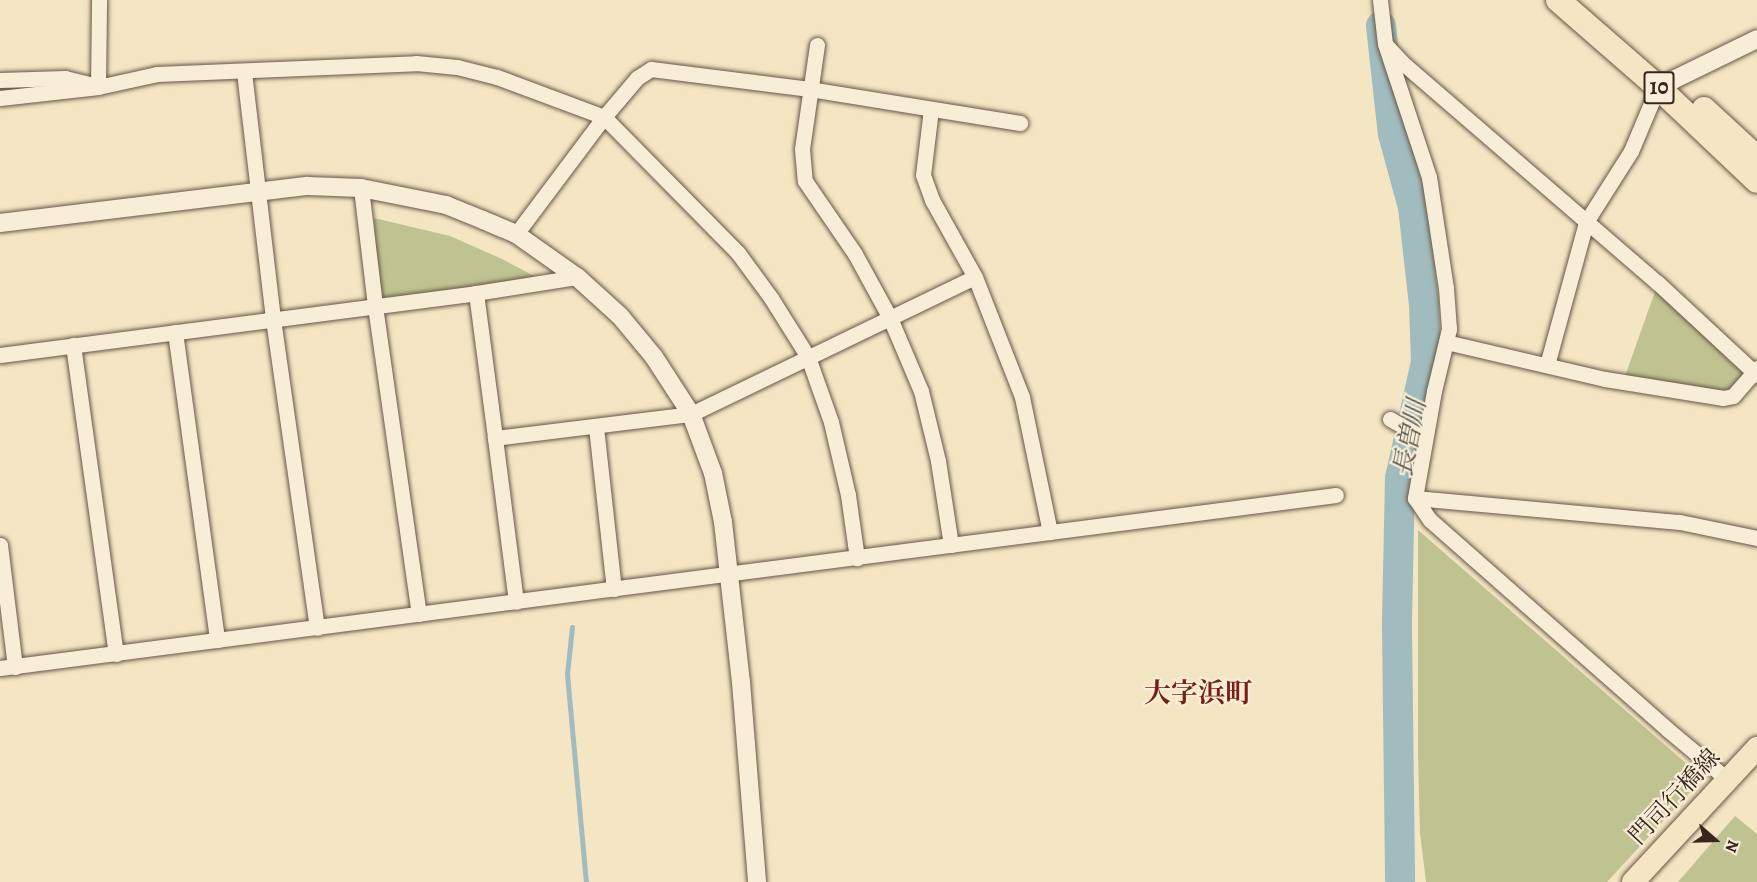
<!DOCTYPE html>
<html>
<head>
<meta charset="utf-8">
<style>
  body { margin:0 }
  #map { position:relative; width:1757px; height:882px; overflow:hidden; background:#f4e5c3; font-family:Alegreya,"Noto Serif JP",serif }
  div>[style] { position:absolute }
  .green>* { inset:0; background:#bfc391 }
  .stream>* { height:5px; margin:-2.5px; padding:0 2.5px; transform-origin:2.5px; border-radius:2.5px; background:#a1bcbe }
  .river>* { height:30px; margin:-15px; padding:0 15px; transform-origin:15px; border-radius:15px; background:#a1bcbe }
  .roads { filter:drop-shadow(0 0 2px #675646) drop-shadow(0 0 2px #675646) }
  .minor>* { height:15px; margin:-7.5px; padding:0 7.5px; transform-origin:7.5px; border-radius:7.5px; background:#f8eed8 }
  .tertiary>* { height:18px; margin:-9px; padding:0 9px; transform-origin:9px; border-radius:9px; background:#f8eed8 }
  .primary>* { height:22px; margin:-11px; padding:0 11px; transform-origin:11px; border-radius:11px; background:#f4e5c3 }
  .trunk>* { height:24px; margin:-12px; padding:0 12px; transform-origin:12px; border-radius:12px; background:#f4e5c3 }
  span { translate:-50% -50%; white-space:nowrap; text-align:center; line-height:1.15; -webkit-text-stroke:4.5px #f8eed8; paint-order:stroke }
  .shield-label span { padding:2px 4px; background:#f8eed8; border:2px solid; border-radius:4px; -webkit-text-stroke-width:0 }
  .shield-label { font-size:22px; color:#38261c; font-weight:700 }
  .street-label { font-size:24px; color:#38261c }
  .water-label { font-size:26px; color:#58534d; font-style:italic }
  .quarter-label { font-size:27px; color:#7a1f14; font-weight:700 }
  .north { position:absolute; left:1685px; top:810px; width:60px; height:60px; -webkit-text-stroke:4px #f8eed8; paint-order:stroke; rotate:110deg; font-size:16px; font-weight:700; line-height:24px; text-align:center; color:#38261c }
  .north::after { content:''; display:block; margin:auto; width:21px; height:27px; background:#38261c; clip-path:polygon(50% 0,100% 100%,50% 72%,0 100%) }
</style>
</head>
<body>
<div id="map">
  <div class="green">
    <i style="clip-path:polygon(374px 218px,450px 236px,502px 259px,536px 277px,380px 311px)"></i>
    <i style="clip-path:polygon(1658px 283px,1753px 372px,1733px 396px,1623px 382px)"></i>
    <i style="clip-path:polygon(1418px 530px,1703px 778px,1607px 882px,1426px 882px,1420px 833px,1418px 755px)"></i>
    <i style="clip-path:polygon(1735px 816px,1757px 834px,1757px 882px,1678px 882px)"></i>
  </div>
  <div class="stream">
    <i style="left:572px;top:627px;width:47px;rotate:96.1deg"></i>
    <i style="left:567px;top:674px;width:209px;rotate:84.8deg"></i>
  </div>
  <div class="river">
    <i style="left:1381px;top:26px;width:109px;rotate:83.7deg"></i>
    <i style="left:1393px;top:134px;width:76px;rotate:74.7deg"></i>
    <i style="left:1413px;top:207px;width:99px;rotate:83.6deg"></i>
    <i style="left:1424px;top:305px;width:57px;rotate:88deg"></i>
    <i style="left:1426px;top:362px;width:119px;rotate:102.6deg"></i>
    <i style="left:1400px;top:478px;width:149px;rotate:91.2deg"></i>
    <i style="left:1397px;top:627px;width:255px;rotate:89.3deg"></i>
  </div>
  <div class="roads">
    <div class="minor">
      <i style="left:1380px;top:0;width:44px;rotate:83.5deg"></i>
      <i style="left:1385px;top:44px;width:140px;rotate:71.7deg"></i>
      <i style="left:1429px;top:177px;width:112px;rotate:81.3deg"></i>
      <i style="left:1446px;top:288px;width:41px;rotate:85.8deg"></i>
      <i style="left:1449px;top:329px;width:64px;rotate:103.6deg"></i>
      <i style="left:1434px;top:391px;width:109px;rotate:100.1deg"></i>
      <i style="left:1415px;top:498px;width:27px;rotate:56deg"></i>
      <i style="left:1430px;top:520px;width:316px;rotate:41.4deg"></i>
      <i style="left:1667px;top:729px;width:80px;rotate:39.9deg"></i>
      <i style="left:817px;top:45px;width:105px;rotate:98.2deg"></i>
      <i style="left:802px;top:149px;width:32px;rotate:85deg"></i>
      <i style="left:805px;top:181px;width:88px;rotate:55.6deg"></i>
      <i style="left:855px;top:254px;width:73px;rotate:61.3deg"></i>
      <i style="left:890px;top:318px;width:79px;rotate:67deg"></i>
      <i style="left:921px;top:391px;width:72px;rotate:76.3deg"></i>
      <i style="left:938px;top:461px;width:85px;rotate:81.2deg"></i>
      <i style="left:1387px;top:46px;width:26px;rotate:47deg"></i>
      <i style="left:1405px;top:65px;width:334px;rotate:40.8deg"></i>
      <i style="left:1658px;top:283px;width:135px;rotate:42.9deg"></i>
      <i style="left:244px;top:72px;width:249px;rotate:83.3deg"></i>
      <i style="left:273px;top:319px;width:312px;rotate:81.9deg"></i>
      <i style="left:0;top:80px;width:65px;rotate:-1.8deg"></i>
      <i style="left:65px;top:78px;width:25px;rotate:14deg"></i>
      <i style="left:98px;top:87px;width:87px;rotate:-89.3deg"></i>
      <i style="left:0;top:98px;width:99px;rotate:-6.4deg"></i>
      <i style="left:98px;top:87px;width:60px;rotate:-12.4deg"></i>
      <i style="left:157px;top:74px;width:259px;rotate:-2.4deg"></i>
      <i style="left:416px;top:63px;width:41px;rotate:5.6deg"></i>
      <i style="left:457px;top:67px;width:41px;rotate:14deg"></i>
      <i style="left:497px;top:77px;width:114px;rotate:20.5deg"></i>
      <i style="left:604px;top:117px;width:191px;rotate:45.4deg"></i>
      <i style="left:738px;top:253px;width:56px;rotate:53.7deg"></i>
      <i style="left:771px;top:298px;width:70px;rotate:57.9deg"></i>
      <i style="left:808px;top:357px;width:69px;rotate:70.5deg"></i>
      <i style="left:831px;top:422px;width:75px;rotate:76.9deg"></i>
      <i style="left:848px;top:495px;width:64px;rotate:81.9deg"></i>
      <i style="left:931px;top:109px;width:66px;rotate:96.9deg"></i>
      <i style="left:923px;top:175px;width:27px;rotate:70deg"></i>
      <i style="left:932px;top:200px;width:88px;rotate:60.8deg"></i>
      <i style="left:975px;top:277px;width:129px;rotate:68.6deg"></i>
      <i style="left:1022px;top:397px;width:138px;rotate:78.3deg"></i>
      <i style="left:361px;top:188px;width:119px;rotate:83.2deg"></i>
      <i style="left:375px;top:306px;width:311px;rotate:81.9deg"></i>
      <i style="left:516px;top:234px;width:146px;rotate:-53.1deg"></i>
      <i style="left:604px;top:117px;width:51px;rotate:-49.8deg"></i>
      <i style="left:637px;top:78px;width:17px;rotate:-33deg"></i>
      <i style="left:651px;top:69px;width:160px;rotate:7.2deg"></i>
      <i style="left:810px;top:89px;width:213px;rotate:9.2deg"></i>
      <i style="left:476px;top:293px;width:146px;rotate:82.5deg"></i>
      <i style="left:495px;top:438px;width:197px;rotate:-7deg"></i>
      <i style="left:691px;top:414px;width:315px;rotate:-25.8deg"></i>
      <i style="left:175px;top:332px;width:311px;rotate:82.2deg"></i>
      <i style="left:1446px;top:342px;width:163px;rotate:13.1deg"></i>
      <i style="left:1605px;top:379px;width:120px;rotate:9.1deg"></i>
      <i style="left:1723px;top:398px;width:10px;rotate:-11deg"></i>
      <i style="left:1733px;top:396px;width:37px;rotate:-49deg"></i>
      <i style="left:73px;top:345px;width:312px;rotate:82.1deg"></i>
      <i style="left:0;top:355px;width:480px;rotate:-7.4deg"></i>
      <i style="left:476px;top:293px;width:102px;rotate:-9deg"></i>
      <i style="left:1547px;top:365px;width:148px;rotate:-74.7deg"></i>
      <i style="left:1586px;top:222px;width:84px;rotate:-57.6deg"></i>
      <i style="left:1631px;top:151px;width:54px;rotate:-67.2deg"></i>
      <i style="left:1652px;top:101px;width:14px;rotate:-51deg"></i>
      <i style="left:1390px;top:419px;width:40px;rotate:29.7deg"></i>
      <i style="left:596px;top:427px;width:163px;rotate:83.7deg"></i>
      <i style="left:495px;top:438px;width:165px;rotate:82.7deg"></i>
      <i style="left:1415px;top:498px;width:266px;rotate:5.2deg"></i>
      <i style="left:1680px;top:522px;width:79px;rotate:11.7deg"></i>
      <i style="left:0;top:545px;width:123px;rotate:83deg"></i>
      <i style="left:0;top:668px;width:1347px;rotate:-7.38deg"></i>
    </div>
    <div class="tertiary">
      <i style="left:1661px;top:90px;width:16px;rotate:-40deg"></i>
      <i style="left:1673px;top:80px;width:93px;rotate:-26deg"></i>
      <i style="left:0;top:223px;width:310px;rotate:-6.9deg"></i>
      <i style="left:308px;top:186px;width:53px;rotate:2.2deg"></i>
      <i style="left:361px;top:188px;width:87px;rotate:11.3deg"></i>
      <i style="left:446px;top:205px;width:40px;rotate:22deg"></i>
      <i style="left:483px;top:220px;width:36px;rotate:23deg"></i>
      <i style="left:516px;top:234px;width:75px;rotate:35.2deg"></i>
      <i style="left:577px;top:277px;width:58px;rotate:42.2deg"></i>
      <i style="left:620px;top:316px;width:53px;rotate:50.3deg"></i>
      <i style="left:654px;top:357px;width:68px;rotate:57deg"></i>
      <i style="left:691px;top:414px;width:63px;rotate:69.6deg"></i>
      <i style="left:713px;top:473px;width:50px;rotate:78.5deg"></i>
      <i style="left:723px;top:522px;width:161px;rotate:83.6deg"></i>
      <i style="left:741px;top:682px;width:201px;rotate:85.4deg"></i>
    </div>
    <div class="primary">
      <i style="left:1633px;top:882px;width:183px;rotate:-47.2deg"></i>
    </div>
    <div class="trunk">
      <i style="left:1558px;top:0;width:137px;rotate:41.1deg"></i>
      <i style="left:1661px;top:90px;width:132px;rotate:43.5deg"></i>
      <i style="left:1704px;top:109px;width:72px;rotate:42.8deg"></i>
    </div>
  </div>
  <div class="shield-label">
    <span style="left:1659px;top:88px">10</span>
  </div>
  <div class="street-label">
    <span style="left:1675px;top:797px;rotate:-47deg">門司行橋線</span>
  </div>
  <div class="water-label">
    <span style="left:1410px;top:438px;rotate:-79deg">長曽川</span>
  </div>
  <div class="quarter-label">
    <span style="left:1198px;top:694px">大字浜町</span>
  </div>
  <div class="north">N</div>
</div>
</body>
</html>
